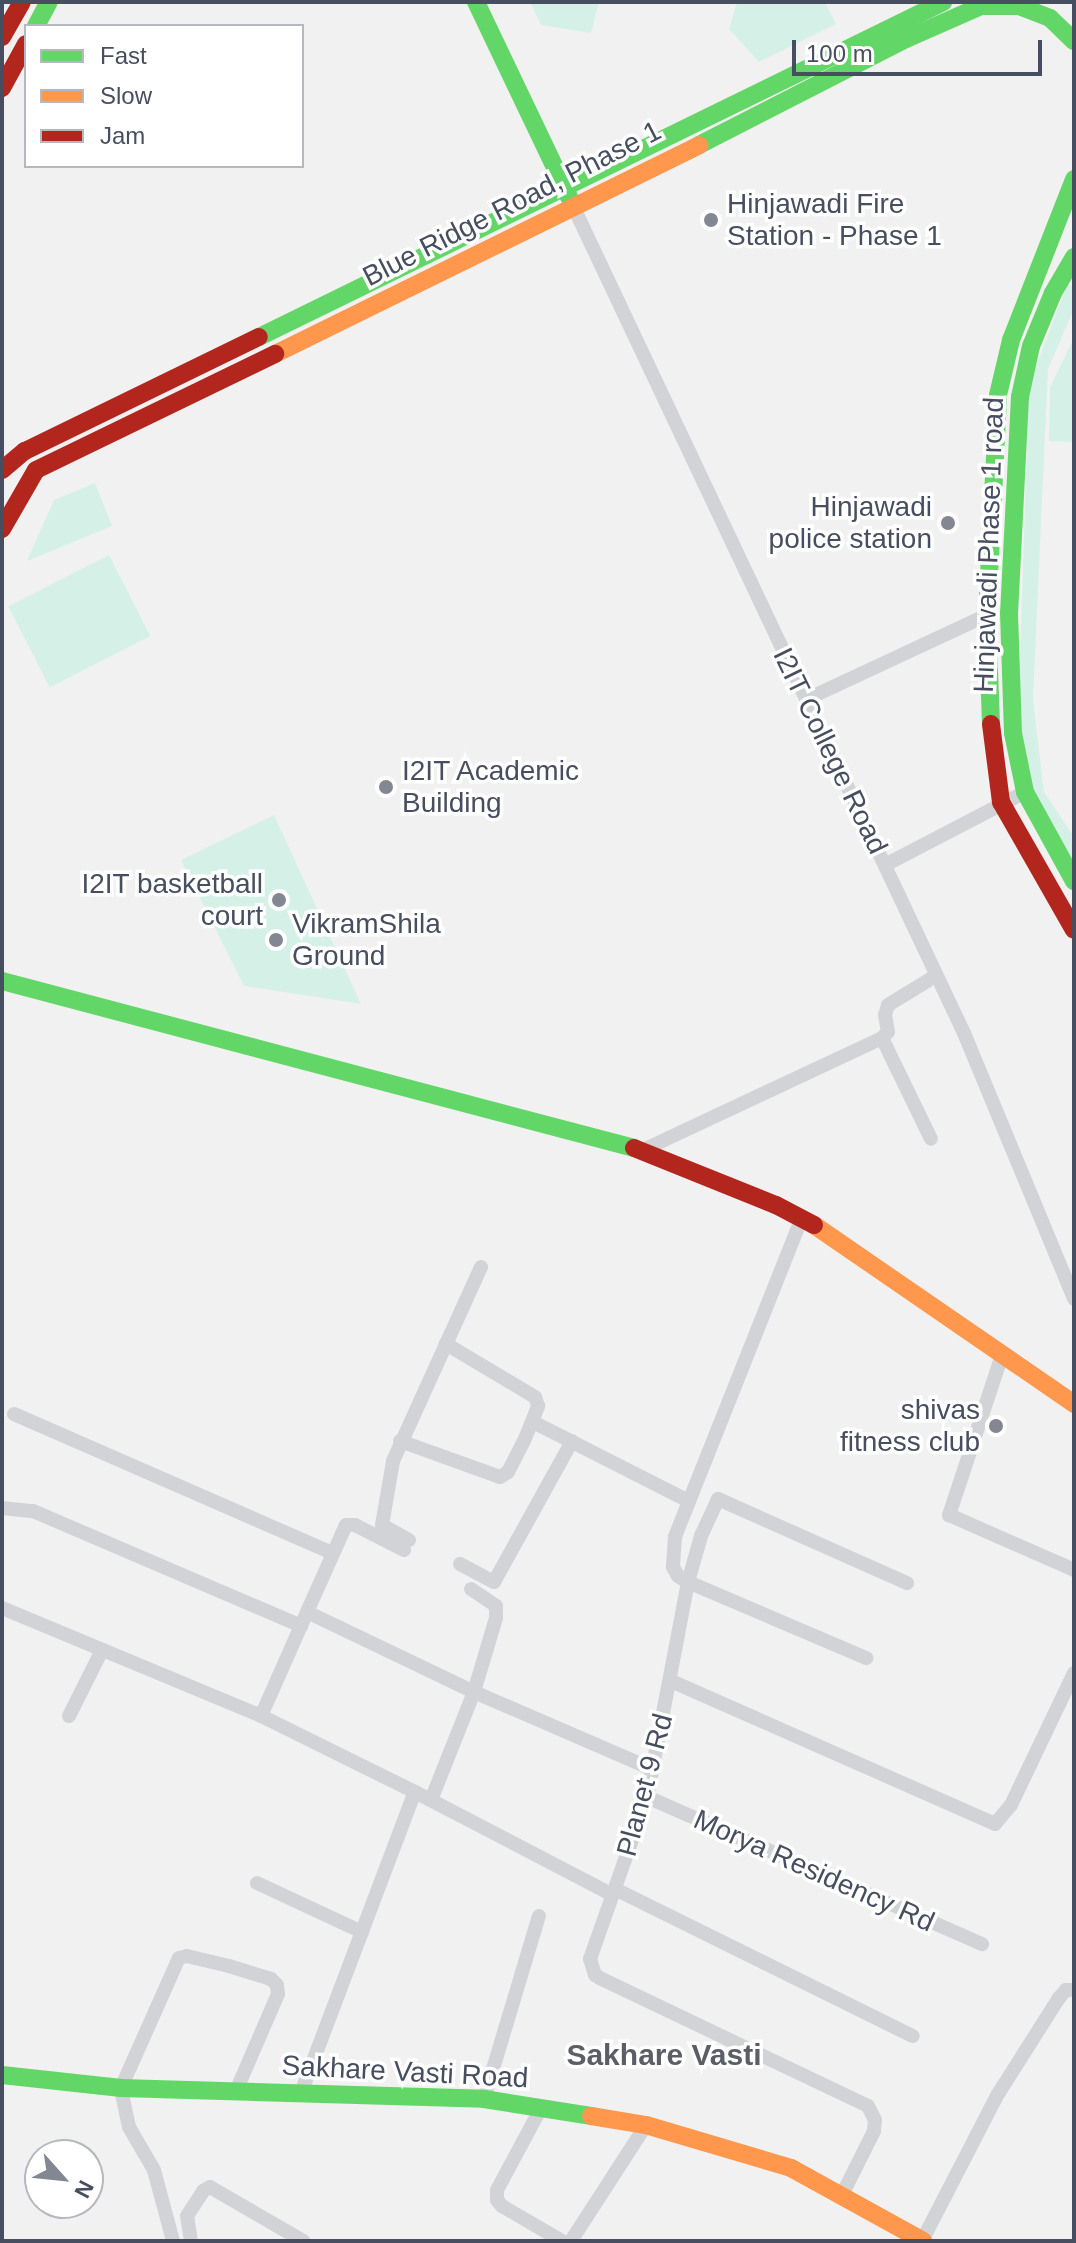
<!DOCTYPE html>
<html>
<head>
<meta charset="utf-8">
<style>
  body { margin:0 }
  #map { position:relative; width:1076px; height:2243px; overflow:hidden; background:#f2f1f1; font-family:Helvetica,sans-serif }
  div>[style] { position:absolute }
  .green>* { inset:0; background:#d5f1e7; transform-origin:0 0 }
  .street>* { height:14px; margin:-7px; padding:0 7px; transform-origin:7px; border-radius:7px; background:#d2d3d7 }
  .fast>* { height:18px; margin:-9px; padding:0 9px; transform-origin:9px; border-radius:9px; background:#63d668 }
  .slow>* { height:18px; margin:-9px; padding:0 9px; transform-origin:9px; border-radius:9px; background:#ff974d }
  .jam>* { height:18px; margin:-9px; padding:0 9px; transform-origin:9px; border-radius:9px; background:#b3261e }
  .dots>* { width:22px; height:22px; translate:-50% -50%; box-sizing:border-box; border:4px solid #fff; border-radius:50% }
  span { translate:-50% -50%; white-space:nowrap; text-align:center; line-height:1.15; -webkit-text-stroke:7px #fff; paint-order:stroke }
  .street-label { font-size:28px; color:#474e5f }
  .poi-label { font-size:28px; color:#474e5f }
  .left { translate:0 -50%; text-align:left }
  .right { translate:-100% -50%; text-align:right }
  .neighbourhood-label { font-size:30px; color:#5c5e65; font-weight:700 }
  .frame { position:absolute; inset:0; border:4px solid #474e5f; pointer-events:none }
  .legend { position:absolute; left:24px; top:24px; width:280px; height:144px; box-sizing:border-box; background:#fff; border:2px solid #b5b8bf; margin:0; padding:10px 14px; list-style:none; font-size:24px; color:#474e5f }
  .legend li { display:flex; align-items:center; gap:16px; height:40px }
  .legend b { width:40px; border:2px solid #b5b8bf }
  .north { position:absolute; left:24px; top:2139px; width:80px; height:80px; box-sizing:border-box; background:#fff; border:2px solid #b5b8bf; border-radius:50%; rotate:117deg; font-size:22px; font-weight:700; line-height:32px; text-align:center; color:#474e5f }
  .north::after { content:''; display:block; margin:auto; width:28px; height:36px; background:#838792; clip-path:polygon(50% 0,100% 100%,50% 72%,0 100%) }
  .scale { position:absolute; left:792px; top:40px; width:250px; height:36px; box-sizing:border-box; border:4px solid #474e5f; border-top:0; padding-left:10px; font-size:24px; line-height:28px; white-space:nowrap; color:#474e5f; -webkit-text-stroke:6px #fff; paint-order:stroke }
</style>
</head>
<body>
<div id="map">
  <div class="green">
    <i style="clip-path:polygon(530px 2px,599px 2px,591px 33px,541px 25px)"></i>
    <i style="clip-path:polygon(737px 2px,825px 2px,836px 24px,759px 62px,729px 29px)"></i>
    <i style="clip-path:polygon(1067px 285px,1074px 286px,1074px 309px,1048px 369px,1033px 700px,1044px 792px,1074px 837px,1074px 862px,1036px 802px,1021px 746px,1019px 688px,1029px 385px)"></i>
    <i style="clip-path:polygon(1074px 338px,1074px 442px,1049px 441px,1050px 387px)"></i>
    <i style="clip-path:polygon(95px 483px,112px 526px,27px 561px,54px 500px)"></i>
    <i style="left:109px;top:555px;width:91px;height:113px;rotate:63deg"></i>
    <i style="clip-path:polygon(274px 815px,361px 1004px,244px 986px,181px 860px)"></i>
  </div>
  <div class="street">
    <i style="left:574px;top:208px;width:913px;rotate:64.7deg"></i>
    <i style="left:964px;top:1033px;width:288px;rotate:67.5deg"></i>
    <i style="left:807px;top:699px;width:199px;rotate:-25deg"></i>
    <i style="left:885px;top:865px;width:158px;rotate:-27.5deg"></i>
    <i style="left:882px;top:1038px;width:112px;rotate:64.1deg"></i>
    <i style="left:643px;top:1150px;width:264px;rotate:-25.1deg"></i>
    <i style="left:882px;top:1038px;width:8px;rotate:-45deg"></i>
    <i style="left:888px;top:1032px;width:17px;rotate:-100deg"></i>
    <i style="left:885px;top:1015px;width:10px;rotate:-73deg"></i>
    <i style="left:888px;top:1005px;width:57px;rotate:-31.5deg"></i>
    <i style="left:801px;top:1220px;width:341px;rotate:111.7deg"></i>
    <i style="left:675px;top:1537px;width:30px;rotate:94deg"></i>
    <i style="left:673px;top:1567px;width:10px;rotate:61deg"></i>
    <i style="left:678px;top:1576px;width:12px;rotate:31deg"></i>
    <i style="left:688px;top:1582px;width:194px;rotate:23.1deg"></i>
    <i style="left:1002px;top:1355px;width:169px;rotate:108.3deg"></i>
    <i style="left:949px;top:1515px;width:137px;rotate:23.7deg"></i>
    <i style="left:14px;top:1414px;width:347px;rotate:23.6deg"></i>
    <i style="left:533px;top:1422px;width:175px;rotate:26.9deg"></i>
    <i style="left:400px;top:1441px;width:106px;rotate:19.8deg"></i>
    <i style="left:500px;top:1477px;width:9px;rotate:-32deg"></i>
    <i style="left:508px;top:1472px;width:35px;rotate:-63deg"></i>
    <i style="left:524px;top:1441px;width:38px;rotate:-68deg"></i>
    <i style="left:538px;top:1406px;width:9px;rotate:-108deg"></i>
    <i style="left:535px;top:1397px;width:104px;rotate:-149.2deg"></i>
    <i style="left:2px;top:1508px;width:31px;rotate:6deg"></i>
    <i style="left:33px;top:1511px;width:292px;rotate:23.2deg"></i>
    <i style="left:409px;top:1540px;width:31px;rotate:-151deg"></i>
    <i style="left:382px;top:1525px;width:65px;rotate:-80.2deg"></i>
    <i style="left:393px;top:1461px;width:213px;rotate:-65.6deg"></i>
    <i style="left:460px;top:1564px;width:38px;rotate:28deg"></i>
    <i style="left:494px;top:1582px;width:161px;rotate:-61deg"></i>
    <i style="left:471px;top:1589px;width:30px;rotate:34deg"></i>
    <i style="left:496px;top:1606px;width:12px;rotate:90deg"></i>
    <i style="left:496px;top:1618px;width:77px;rotate:106.6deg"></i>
    <i style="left:474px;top:1692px;width:194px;rotate:23.4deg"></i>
    <i style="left:2px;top:1608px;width:281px;rotate:22.6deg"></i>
    <i style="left:307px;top:1612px;width:95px;rotate:-65.9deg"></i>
    <i style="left:346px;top:1525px;width:9px"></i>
    <i style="left:355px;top:1525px;width:55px;rotate:27deg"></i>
    <i style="left:671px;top:1681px;width:354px;rotate:23.8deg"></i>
    <i style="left:995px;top:1824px;width:25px;rotate:-50deg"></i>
    <i style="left:1011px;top:1805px;width:146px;rotate:-64.5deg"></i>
    <i style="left:69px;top:1716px;width:74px;rotate:-63.4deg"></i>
    <i style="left:415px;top:1792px;width:172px;rotate:-153.7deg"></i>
    <i style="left:261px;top:1716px;width:114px;rotate:-66.1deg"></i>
    <i style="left:307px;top:1612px;width:185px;rotate:25.6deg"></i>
    <i style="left:474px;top:1692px;width:116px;rotate:111.7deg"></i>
    <i style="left:647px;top:1797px;width:366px;rotate:23.7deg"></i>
    <i style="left:257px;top:1883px;width:116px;rotate:25deg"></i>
    <i style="left:615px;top:1889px;width:332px;rotate:26.3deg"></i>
    <i style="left:301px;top:2093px;width:322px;rotate:-69.3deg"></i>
    <i style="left:415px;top:1792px;width:223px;rotate:27.5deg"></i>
    <i style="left:484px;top:2099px;width:191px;rotate:-73.3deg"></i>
    <i style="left:541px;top:2108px;width:93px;rotate:118.2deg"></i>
    <i style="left:497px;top:2190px;width:10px;rotate:90deg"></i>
    <i style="left:497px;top:2200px;width:8px;rotate:50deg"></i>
    <i style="left:502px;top:2206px;width:69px;rotate:30.3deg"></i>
    <i style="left:842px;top:2195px;width:72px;rotate:-63.4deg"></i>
    <i style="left:874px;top:2131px;width:11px;rotate:-85deg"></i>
    <i style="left:875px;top:2120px;width:16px;rotate:-117deg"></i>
    <i style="left:868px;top:2106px;width:297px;rotate:-154.5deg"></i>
    <i style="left:600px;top:1978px;width:6px;rotate:-149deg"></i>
    <i style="left:595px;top:1975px;width:17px;rotate:-107deg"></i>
    <i style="left:590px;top:1959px;width:172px;rotate:-70.6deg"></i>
    <i style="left:647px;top:1797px;width:219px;rotate:-79.2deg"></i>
    <i style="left:688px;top:1582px;width:48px;rotate:-74.2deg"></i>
    <i style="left:701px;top:1536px;width:41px;rotate:-65.3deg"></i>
    <i style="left:718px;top:1499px;width:207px;rotate:24deg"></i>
    <i style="left:173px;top:2241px;width:73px;rotate:-105deg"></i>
    <i style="left:154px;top:2170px;width:50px;rotate:-120.2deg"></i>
    <i style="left:129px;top:2127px;width:40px;rotate:-102deg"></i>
    <i style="left:121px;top:2088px;width:142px;rotate:-66deg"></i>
    <i style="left:179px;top:1958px;width:8px;rotate:-14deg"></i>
    <i style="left:187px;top:1956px;width:43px;rotate:13.4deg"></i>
    <i style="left:229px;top:1966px;width:44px;rotate:17.2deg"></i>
    <i style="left:271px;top:1979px;width:8px;rotate:45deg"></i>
    <i style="left:277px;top:1985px;width:9px;rotate:84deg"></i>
    <i style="left:278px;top:1994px;width:106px;rotate:113.4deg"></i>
    <i style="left:191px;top:2241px;width:25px;rotate:-99deg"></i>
    <i style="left:187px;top:2216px;width:30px;rotate:-57deg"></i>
    <i style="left:203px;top:2191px;width:8px;rotate:-30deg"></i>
    <i style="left:210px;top:2187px;width:108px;rotate:30.1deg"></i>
    <i style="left:571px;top:2241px;width:138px;rotate:-57.1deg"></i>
    <i style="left:922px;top:2241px;width:165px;rotate:-62.7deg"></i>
    <i style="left:998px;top:2094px;width:114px;rotate:-57.6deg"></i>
    <i style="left:1059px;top:1998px;width:11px;rotate:-49deg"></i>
    <i style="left:1066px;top:1990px;width:8px"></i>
  </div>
  <div class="fast">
    <i style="left:476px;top:2px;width:216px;rotate:64.5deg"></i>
    <i style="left:36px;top:26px;width:27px;rotate:-62deg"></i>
    <i style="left:699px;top:145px;width:233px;rotate:-27.1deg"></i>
    <i style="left:906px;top:39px;width:82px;rotate:-23.7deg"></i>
    <i style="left:981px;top:6px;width:38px"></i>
    <i style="left:1019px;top:6px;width:33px;rotate:21deg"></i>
    <i style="left:1050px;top:18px;width:33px;rotate:44deg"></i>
    <i style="left:1074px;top:257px;width:42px;rotate:120.3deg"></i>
    <i style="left:1053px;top:293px;width:57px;rotate:112.5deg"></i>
    <i style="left:1031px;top:346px;width:52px;rotate:102.2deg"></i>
    <i style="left:1020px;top:397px;width:216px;rotate:92.9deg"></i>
    <i style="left:1009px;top:613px;width:120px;rotate:88.1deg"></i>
    <i style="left:1013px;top:733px;width:60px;rotate:78.5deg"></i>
    <i style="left:1025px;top:792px;width:102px;rotate:61.2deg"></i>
    <i style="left:259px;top:337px;width:762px;rotate:-26.09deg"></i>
    <i style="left:991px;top:724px;width:109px;rotate:-92.1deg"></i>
    <i style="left:987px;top:615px;width:220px;rotate:-87.1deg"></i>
    <i style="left:998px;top:395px;width:57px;rotate:-76.7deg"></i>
    <i style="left:1011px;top:340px;width:173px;rotate:-68.6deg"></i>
    <i style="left:2px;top:981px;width:654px;rotate:14.8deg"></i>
    <i style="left:2px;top:2075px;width:120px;rotate:6.2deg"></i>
    <i style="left:121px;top:2088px;width:363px;rotate:1.7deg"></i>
    <i style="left:484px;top:2099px;width:108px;rotate:9deg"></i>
  </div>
  <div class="slow">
    <i style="left:275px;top:354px;width:473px;rotate:-26.2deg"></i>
    <i style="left:814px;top:1225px;width:316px;rotate:34.5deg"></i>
    <i style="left:591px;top:2116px;width:56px;rotate:9.3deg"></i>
    <i style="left:646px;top:2125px;width:151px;rotate:16.5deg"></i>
    <i style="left:791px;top:2168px;width:151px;rotate:28.9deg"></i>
  </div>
  <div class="jam">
    <i style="left:2px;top:37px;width:40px;rotate:-60.3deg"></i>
    <i style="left:2px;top:88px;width:50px;rotate:-61.4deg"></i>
    <i style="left:2px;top:470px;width:30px;rotate:-40deg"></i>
    <i style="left:25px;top:451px;width:260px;rotate:-26deg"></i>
    <i style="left:2px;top:529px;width:68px;rotate:-60deg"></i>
    <i style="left:36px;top:470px;width:266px;rotate:-25.9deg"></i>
    <i style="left:991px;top:724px;width:79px;rotate:82.7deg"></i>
    <i style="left:1001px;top:802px;width:147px;rotate:60.3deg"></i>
    <i style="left:634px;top:1148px;width:153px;rotate:21.9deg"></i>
    <i style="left:776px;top:1205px;width:43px;rotate:27.8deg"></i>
  </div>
  <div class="dots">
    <i style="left:711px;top:220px;background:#838792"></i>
    <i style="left:948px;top:523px;background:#838792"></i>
    <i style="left:386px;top:787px;background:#838792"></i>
    <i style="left:279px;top:900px;background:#838792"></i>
    <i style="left:276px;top:940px;background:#838792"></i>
    <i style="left:996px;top:1426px;background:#838792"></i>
  </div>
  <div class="street-label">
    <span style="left:512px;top:204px;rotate:-27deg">Blue Ridge Road, Phase 1</span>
    <span style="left:989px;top:545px;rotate:-88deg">Hinjawadi Phase 1 road</span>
    <span style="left:830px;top:751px;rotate:64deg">I2IT College Road</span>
    <span style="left:645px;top:1785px;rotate:-75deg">Planet 9 Rd</span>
    <span style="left:814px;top:1871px;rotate:24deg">Morya Residency Rd</span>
    <span style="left:405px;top:2072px;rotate:3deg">Sakhare Vasti Road</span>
  </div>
  <div class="poi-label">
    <span class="left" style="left:727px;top:220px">Hinjawadi Fire<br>Station - Phase 1</span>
    <span class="right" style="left:932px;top:523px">Hinjawadi<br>police station</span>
    <span class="left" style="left:402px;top:787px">I2IT Academic<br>Building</span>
    <span class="right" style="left:263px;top:900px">I2IT basketball<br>court</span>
    <span class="left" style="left:292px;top:940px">VikramShila<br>Ground</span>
    <span class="right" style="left:980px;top:1426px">shivas<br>fitness club</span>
  </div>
  <div class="neighbourhood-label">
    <span style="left:664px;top:2055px">Sakhare Vasti</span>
  </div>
  <div class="frame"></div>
  <ul class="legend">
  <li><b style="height:10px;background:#63d668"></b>Fast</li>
  <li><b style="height:10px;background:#ff974d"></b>Slow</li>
  <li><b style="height:10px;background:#b3261e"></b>Jam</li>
  </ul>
  <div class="north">N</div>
  <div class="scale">100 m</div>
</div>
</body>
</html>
